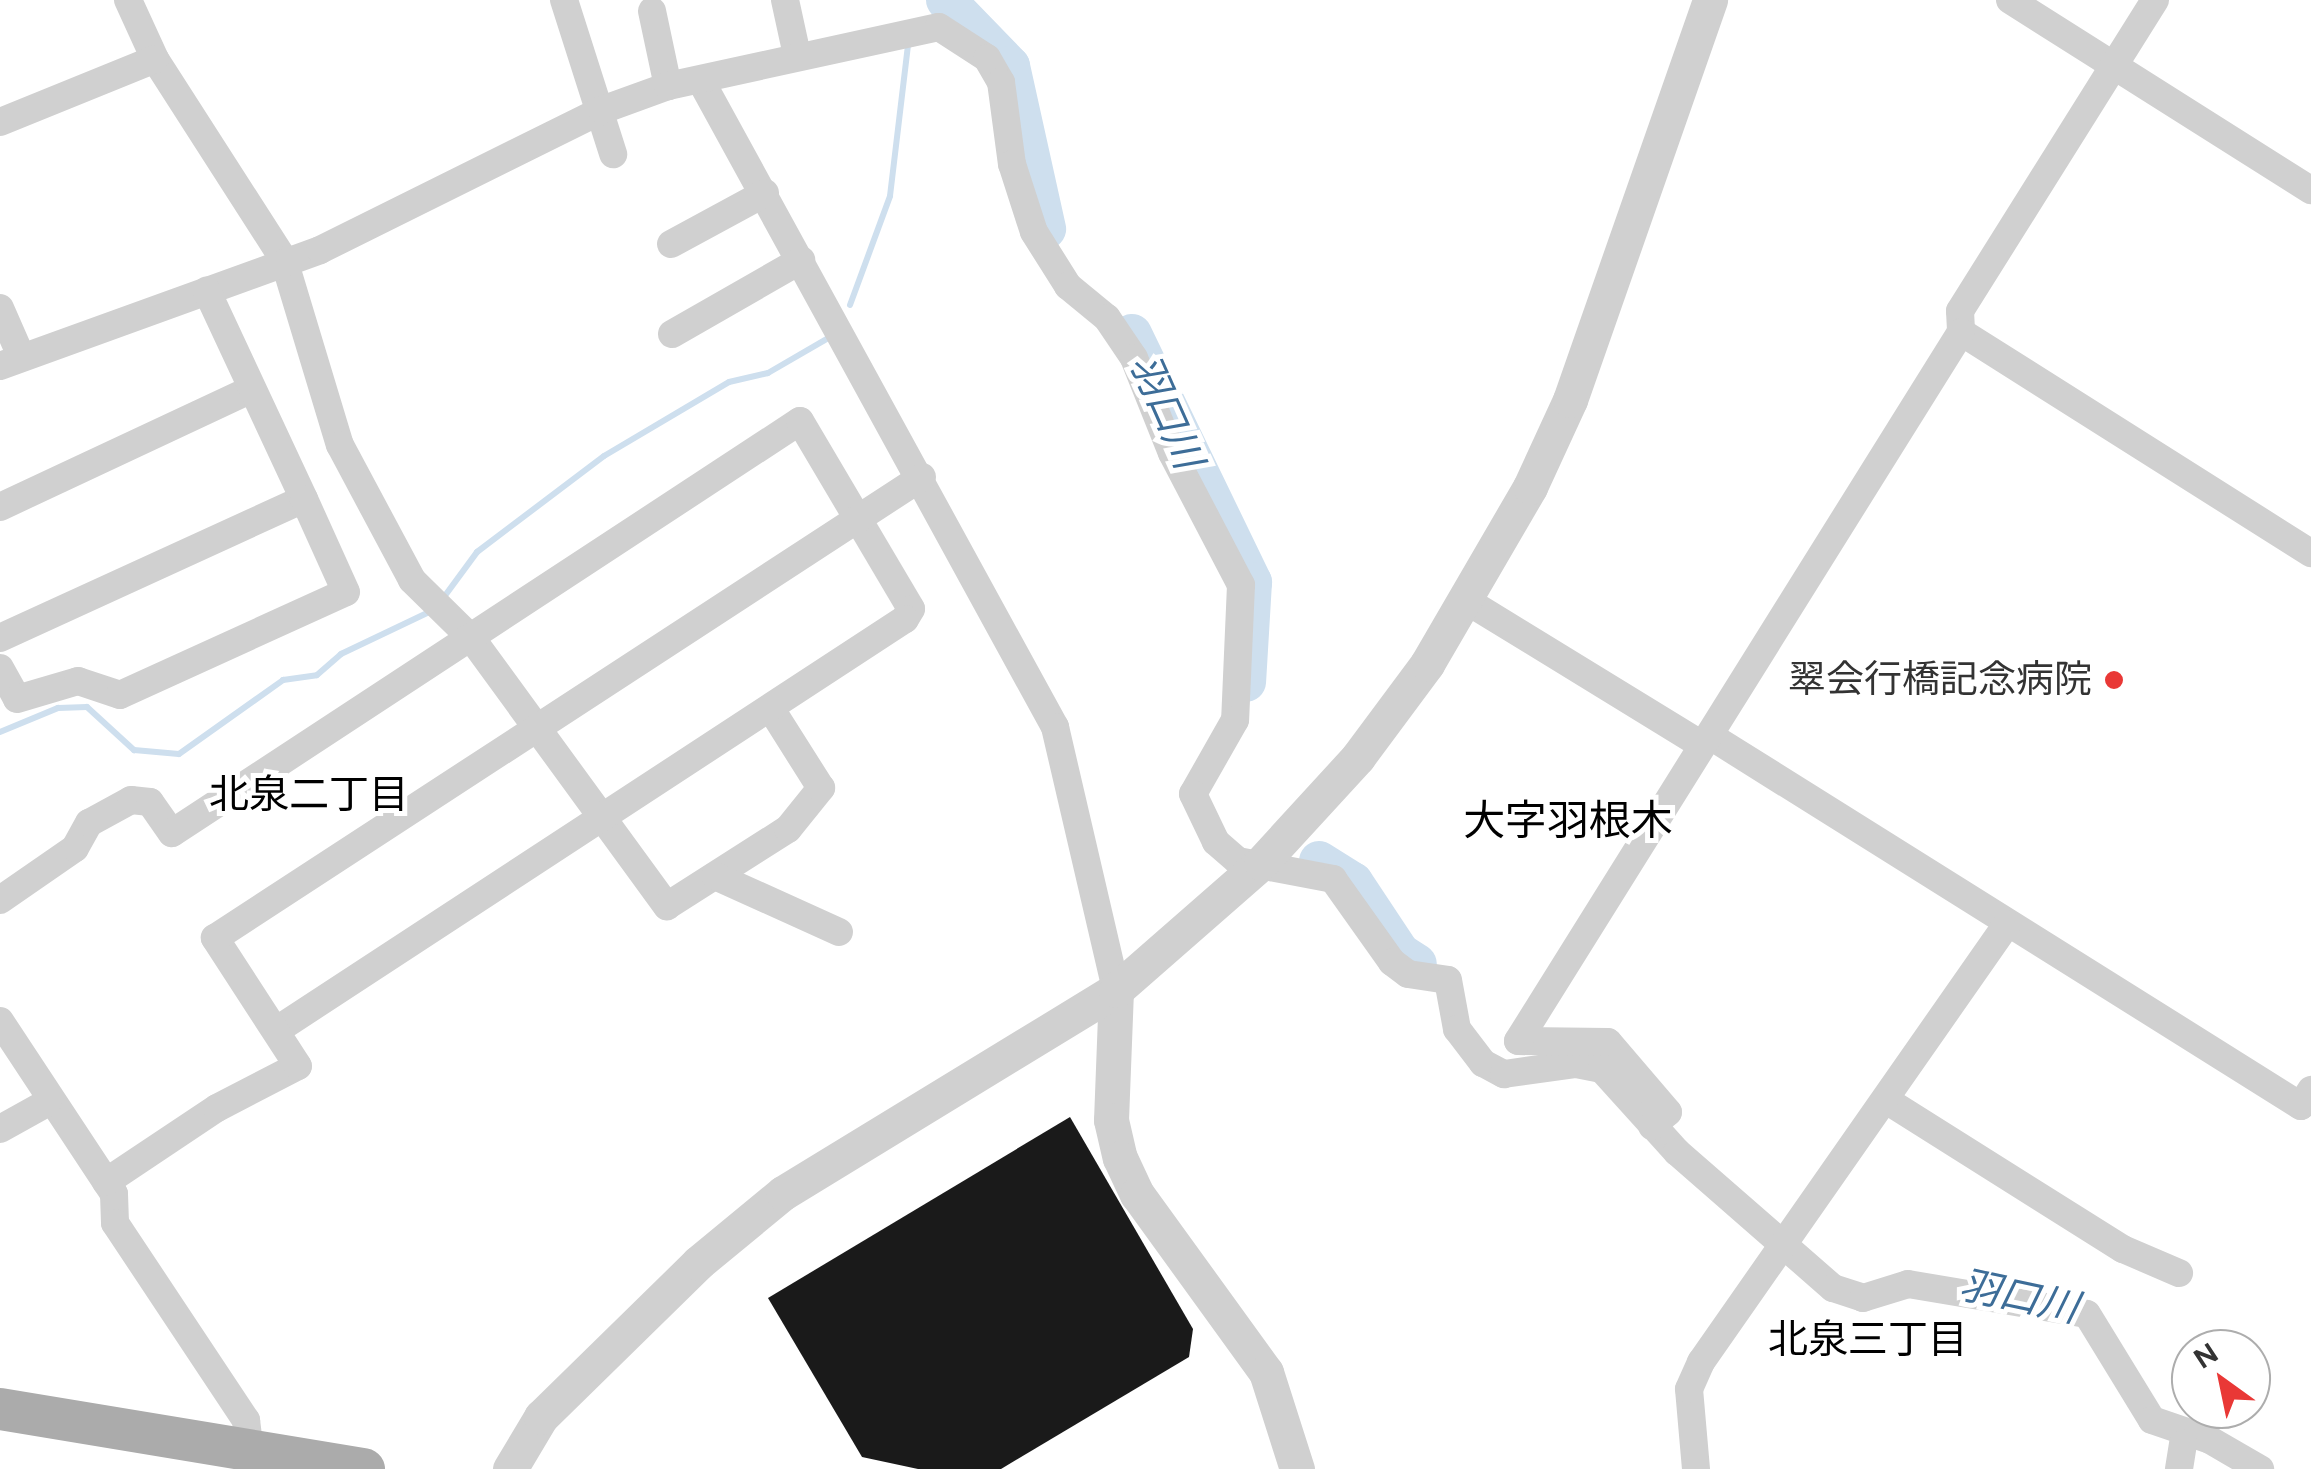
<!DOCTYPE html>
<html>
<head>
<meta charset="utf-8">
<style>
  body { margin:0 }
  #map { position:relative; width:2311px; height:1469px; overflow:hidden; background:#fff; font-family:Figtree,"Noto Sans JP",sans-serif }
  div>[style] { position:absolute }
  .stream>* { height:6px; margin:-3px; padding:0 3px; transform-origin:3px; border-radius:3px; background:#cedfee }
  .river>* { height:40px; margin:-20px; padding:0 20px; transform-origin:20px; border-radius:20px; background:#cedfee }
  .building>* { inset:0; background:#1a1a1a }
  .minor>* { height:28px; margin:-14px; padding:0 14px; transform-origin:14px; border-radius:14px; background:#d0d0d0 }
  .tertiary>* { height:35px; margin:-17.5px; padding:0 17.5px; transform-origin:17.5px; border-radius:17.5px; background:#d0d0d0 }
  .primary>* { height:42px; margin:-21px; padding:0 21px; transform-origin:21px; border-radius:21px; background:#ababab }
  .dots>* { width:28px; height:28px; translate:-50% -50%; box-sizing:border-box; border:5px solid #fff; border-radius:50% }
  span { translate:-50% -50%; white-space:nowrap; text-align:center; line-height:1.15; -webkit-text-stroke:10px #fff; paint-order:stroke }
  .poi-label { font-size:38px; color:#333 }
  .right { translate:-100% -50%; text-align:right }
  .water-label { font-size:40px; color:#3d6d98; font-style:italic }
  .neighbourhood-label { font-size:40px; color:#000 }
  .quarter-label { font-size:42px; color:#000 }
  .north { position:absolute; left:2171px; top:1329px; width:100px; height:100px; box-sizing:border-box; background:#fff; border:2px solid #adadad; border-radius:50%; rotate:327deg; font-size:28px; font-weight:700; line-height:40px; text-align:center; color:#333 }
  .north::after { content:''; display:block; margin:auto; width:35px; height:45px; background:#e93836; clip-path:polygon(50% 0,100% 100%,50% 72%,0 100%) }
</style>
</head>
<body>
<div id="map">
  <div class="stream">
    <i style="left:850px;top:305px;width:116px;rotate:-69.8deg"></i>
    <i style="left:890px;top:196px;width:153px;rotate:-83.2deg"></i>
    <i style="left:444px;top:597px;width:56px;rotate:-53.7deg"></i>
    <i style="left:477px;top:552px;width:159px;rotate:-37.1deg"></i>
    <i style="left:604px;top:456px;width:145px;rotate:-30.6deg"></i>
    <i style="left:729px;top:382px;width:40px;rotate:-13deg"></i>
    <i style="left:768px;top:373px;width:72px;rotate:-30.1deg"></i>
    <i style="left:0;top:732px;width:63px;rotate:-22.5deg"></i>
    <i style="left:58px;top:708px;width:29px;rotate:-2deg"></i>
    <i style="left:87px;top:707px;width:64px;rotate:42.5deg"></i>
    <i style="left:134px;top:750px;width:45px;rotate:5.1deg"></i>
    <i style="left:179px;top:754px;width:128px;rotate:-35.4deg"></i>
    <i style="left:283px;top:680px;width:34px;rotate:-8deg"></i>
    <i style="left:317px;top:675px;width:32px;rotate:-41deg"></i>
    <i style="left:341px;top:654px;width:100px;rotate:-25.5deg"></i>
  </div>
  <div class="river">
    <i style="left:946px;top:0;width:92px;rotate:45.9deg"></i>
    <i style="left:1010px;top:66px;width:167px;rotate:77.5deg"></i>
    <i style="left:1132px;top:334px;width:276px;rotate:64.2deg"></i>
    <i style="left:1252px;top:582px;width:100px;rotate:93.4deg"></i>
    <i style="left:1319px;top:861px;width:40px;rotate:32deg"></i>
    <i style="left:1353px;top:882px;width:85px;rotate:56.5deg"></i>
    <i style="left:1400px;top:953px;width:20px;rotate:33deg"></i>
  </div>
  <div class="building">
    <i style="clip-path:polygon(1070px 1117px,1193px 1329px,1189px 1357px,1001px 1469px,918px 1469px,862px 1457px,768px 1298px)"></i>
  </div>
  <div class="minor">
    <i style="left:128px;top:0;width:65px;rotate:65.4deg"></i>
    <i style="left:155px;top:59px;width:239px;rotate:57.3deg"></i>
    <i style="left:284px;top:260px;width:193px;rotate:73.2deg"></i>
    <i style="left:340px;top:445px;width:153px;rotate:61.9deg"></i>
    <i style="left:412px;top:580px;width:84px;rotate:44.5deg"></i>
    <i style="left:472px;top:639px;width:331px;rotate:53.9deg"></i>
    <i style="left:667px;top:906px;width:143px;rotate:-32.5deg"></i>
    <i style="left:788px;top:829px;width:53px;rotate:-51.2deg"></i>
    <i style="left:821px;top:788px;width:93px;rotate:-122.3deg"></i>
    <i style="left:564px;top:0;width:162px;rotate:72.3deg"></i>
    <i style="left:785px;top:0;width:56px;rotate:77.7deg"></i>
    <i style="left:2010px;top:0;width:356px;rotate:32.3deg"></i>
    <i style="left:2155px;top:0;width:367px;rotate:122.1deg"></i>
    <i style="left:1960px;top:311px;width:21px;rotate:87deg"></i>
    <i style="left:1961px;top:332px;width:414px;rotate:32.3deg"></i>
    <i style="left:652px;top:11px;width:77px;rotate:78deg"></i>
    <i style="left:701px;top:81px;width:737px;rotate:61.28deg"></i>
    <i style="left:1055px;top:727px;width:270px;rotate:76.9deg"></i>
    <i style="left:0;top:122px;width:167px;rotate:-22.1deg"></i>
    <i style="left:671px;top:244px;width:107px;rotate:-28.5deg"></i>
    <i style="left:0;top:308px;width:52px;rotate:66.4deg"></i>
    <i style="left:672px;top:334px;width:149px;rotate:-29.8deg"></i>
    <i style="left:0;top:366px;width:340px;rotate:-19.9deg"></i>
    <i style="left:320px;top:250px;width:315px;rotate:-26.4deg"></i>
    <i style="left:602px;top:110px;width:70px;rotate:-20deg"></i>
    <i style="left:668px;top:86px;width:277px;rotate:-12.3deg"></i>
    <i style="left:939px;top:27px;width:57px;rotate:32.9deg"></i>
    <i style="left:987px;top:58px;width:28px;rotate:60deg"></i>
    <i style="left:1001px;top:82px;width:83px;rotate:82.4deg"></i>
    <i style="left:1012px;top:164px;width:71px;rotate:72.1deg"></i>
    <i style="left:1034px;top:232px;width:64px;rotate:57.8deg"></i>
    <i style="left:1068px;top:286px;width:50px;rotate:39.4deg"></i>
    <i style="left:1107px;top:318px;width:48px;rotate:56deg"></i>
    <i style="left:1134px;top:358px;width:102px;rotate:68.2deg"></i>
    <i style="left:1172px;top:453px;width:149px;rotate:62.4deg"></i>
    <i style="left:1241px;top:585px;width:135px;rotate:92.5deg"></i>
    <i style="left:1235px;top:720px;width:85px;rotate:119.6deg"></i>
    <i style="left:1193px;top:794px;width:53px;rotate:64.4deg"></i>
    <i style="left:1216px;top:842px;width:29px;rotate:41deg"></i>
    <i style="left:1238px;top:861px;width:97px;rotate:10.7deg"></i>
    <i style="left:1333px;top:879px;width:102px;rotate:54.6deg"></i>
    <i style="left:1392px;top:962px;width:20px;rotate:37deg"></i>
    <i style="left:1408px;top:974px;width:40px;rotate:8.5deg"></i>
    <i style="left:1448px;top:980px;width:50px;rotate:79.6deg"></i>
    <i style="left:1457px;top:1029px;width:43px;rotate:52.6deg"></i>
    <i style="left:1483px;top:1063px;width:24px;rotate:28deg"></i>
    <i style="left:1504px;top:1074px;width:73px;rotate:-7.9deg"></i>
    <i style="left:1576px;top:1064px;width:26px;rotate:11deg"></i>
    <i style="left:1602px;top:1069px;width:112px;rotate:47.9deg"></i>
    <i style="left:1677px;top:1152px;width:207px;rotate:41.1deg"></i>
    <i style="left:1833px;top:1288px;width:32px;rotate:18deg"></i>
    <i style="left:1863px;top:1298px;width:47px;rotate:-17.3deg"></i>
    <i style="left:1908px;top:1284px;width:181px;rotate:9.5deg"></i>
    <i style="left:2087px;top:1314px;width:124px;rotate:58.5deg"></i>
    <i style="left:2152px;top:1420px;width:61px;rotate:19deg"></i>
    <i style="left:2210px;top:1440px;width:58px;rotate:30.1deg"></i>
    <i style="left:0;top:507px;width:278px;rotate:-25.1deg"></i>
    <i style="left:1467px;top:601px;width:276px;rotate:31.5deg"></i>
    <i style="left:0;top:638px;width:334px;rotate:-24.6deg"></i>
    <i style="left:304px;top:499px;width:230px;rotate:-115deg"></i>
    <i style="left:0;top:668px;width:35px;rotate:61deg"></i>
    <i style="left:17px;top:699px;width:64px;rotate:-16.4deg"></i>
    <i style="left:78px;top:681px;width:44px;rotate:18.4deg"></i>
    <i style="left:120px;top:695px;width:248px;rotate:-24.5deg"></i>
    <i style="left:346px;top:592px;width:102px;rotate:-114.3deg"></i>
    <i style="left:1712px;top:737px;width:695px;rotate:32.07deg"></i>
    <i style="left:2301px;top:1106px;width:19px;rotate:-58deg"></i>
    <i style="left:715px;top:876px;width:136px;rotate:24.3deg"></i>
    <i style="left:0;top:900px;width:91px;rotate:-34.7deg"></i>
    <i style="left:75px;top:848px;width:29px;rotate:-61deg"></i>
    <i style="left:89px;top:823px;width:48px;rotate:-28.7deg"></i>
    <i style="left:131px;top:800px;width:19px;rotate:6deg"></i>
    <i style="left:150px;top:802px;width:38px;rotate:55deg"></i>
    <i style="left:172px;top:833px;width:751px;rotate:-33.27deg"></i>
    <i style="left:800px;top:421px;width:218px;rotate:59.4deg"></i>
    <i style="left:911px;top:609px;width:12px;rotate:121deg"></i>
    <i style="left:905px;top:619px;width:751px;rotate:146.8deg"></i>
    <i style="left:0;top:1021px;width:207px;rotate:56.6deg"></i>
    <i style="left:114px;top:1194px;width:29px;rotate:88deg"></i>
    <i style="left:115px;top:1223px;width:237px;rotate:56.4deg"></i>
    <i style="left:246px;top:1420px;width:31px;rotate:83deg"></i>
    <i style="left:1886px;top:1100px;width:280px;rotate:32.2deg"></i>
    <i style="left:2123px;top:1249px;width:61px;rotate:23.2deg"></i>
    <i style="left:1652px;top:1126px;width:21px;rotate:-41deg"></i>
    <i style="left:1668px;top:1112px;width:92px;rotate:-130.6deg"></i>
    <i style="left:1608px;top:1042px;width:90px;rotate:-179.4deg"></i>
    <i style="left:1518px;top:1041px;width:836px;rotate:-58deg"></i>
    <i style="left:0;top:1129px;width:54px;rotate:-29deg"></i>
    <i style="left:106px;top:1182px;width:133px;rotate:-33.7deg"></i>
    <i style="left:217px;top:1108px;width:91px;rotate:-27.4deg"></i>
    <i style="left:298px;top:1066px;width:153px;rotate:-123deg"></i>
    <i style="left:215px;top:938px;width:844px;rotate:-33.11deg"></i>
    <i style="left:1696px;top:1469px;width:80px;rotate:-95deg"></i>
    <i style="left:1689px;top:1389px;width:30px;rotate:-66deg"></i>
    <i style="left:1701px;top:1362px;width:534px;rotate:-55.06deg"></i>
    <i style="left:2179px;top:1469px;width:26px;rotate:-81deg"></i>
  </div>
  <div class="tertiary">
    <i style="left:1116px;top:990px;width:130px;rotate:92.2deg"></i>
    <i style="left:1111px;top:1120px;width:39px;rotate:77deg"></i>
    <i style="left:1120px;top:1158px;width:40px;rotate:65deg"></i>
    <i style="left:1137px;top:1194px;width:220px;rotate:54.1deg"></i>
    <i style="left:1266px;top:1372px;width:102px;rotate:72.3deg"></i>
    <i style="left:510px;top:1469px;width:61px;rotate:-59.2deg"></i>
    <i style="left:541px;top:1417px;width:220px;rotate:-44.4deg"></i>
    <i style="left:698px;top:1263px;width:110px;rotate:-39.5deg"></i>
    <i style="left:783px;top:1193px;width:390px;rotate:-31.4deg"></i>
    <i style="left:1116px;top:990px;width:193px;rotate:-41.2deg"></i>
    <i style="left:1261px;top:863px;width:144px;rotate:-47.5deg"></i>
    <i style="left:1358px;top:757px;width:116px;rotate:-53.4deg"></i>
    <i style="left:1427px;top:664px;width:205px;rotate:-59.8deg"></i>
    <i style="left:1530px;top:487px;width:96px;rotate:-65.3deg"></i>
    <i style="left:1570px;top:400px;width:424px;rotate:-70.7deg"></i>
  </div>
  <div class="primary">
    <i style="left:0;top:1409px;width:369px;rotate:9.4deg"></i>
  </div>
  <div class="dots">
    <i style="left:2114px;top:680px;background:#e93836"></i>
  </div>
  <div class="poi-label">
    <span class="right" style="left:2092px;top:680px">翠会行橋記念病院</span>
  </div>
  <div class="water-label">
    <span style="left:1167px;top:411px;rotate:66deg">羽口川</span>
    <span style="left:2019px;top:1296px;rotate:12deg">羽口川</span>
  </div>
  <div class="neighbourhood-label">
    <span style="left:309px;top:794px">北泉二丁目</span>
    <span style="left:1868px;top:1339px">北泉三丁目</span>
  </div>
  <div class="quarter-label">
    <span style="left:1568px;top:821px">大字羽根木</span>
  </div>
  <div class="north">N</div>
</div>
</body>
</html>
